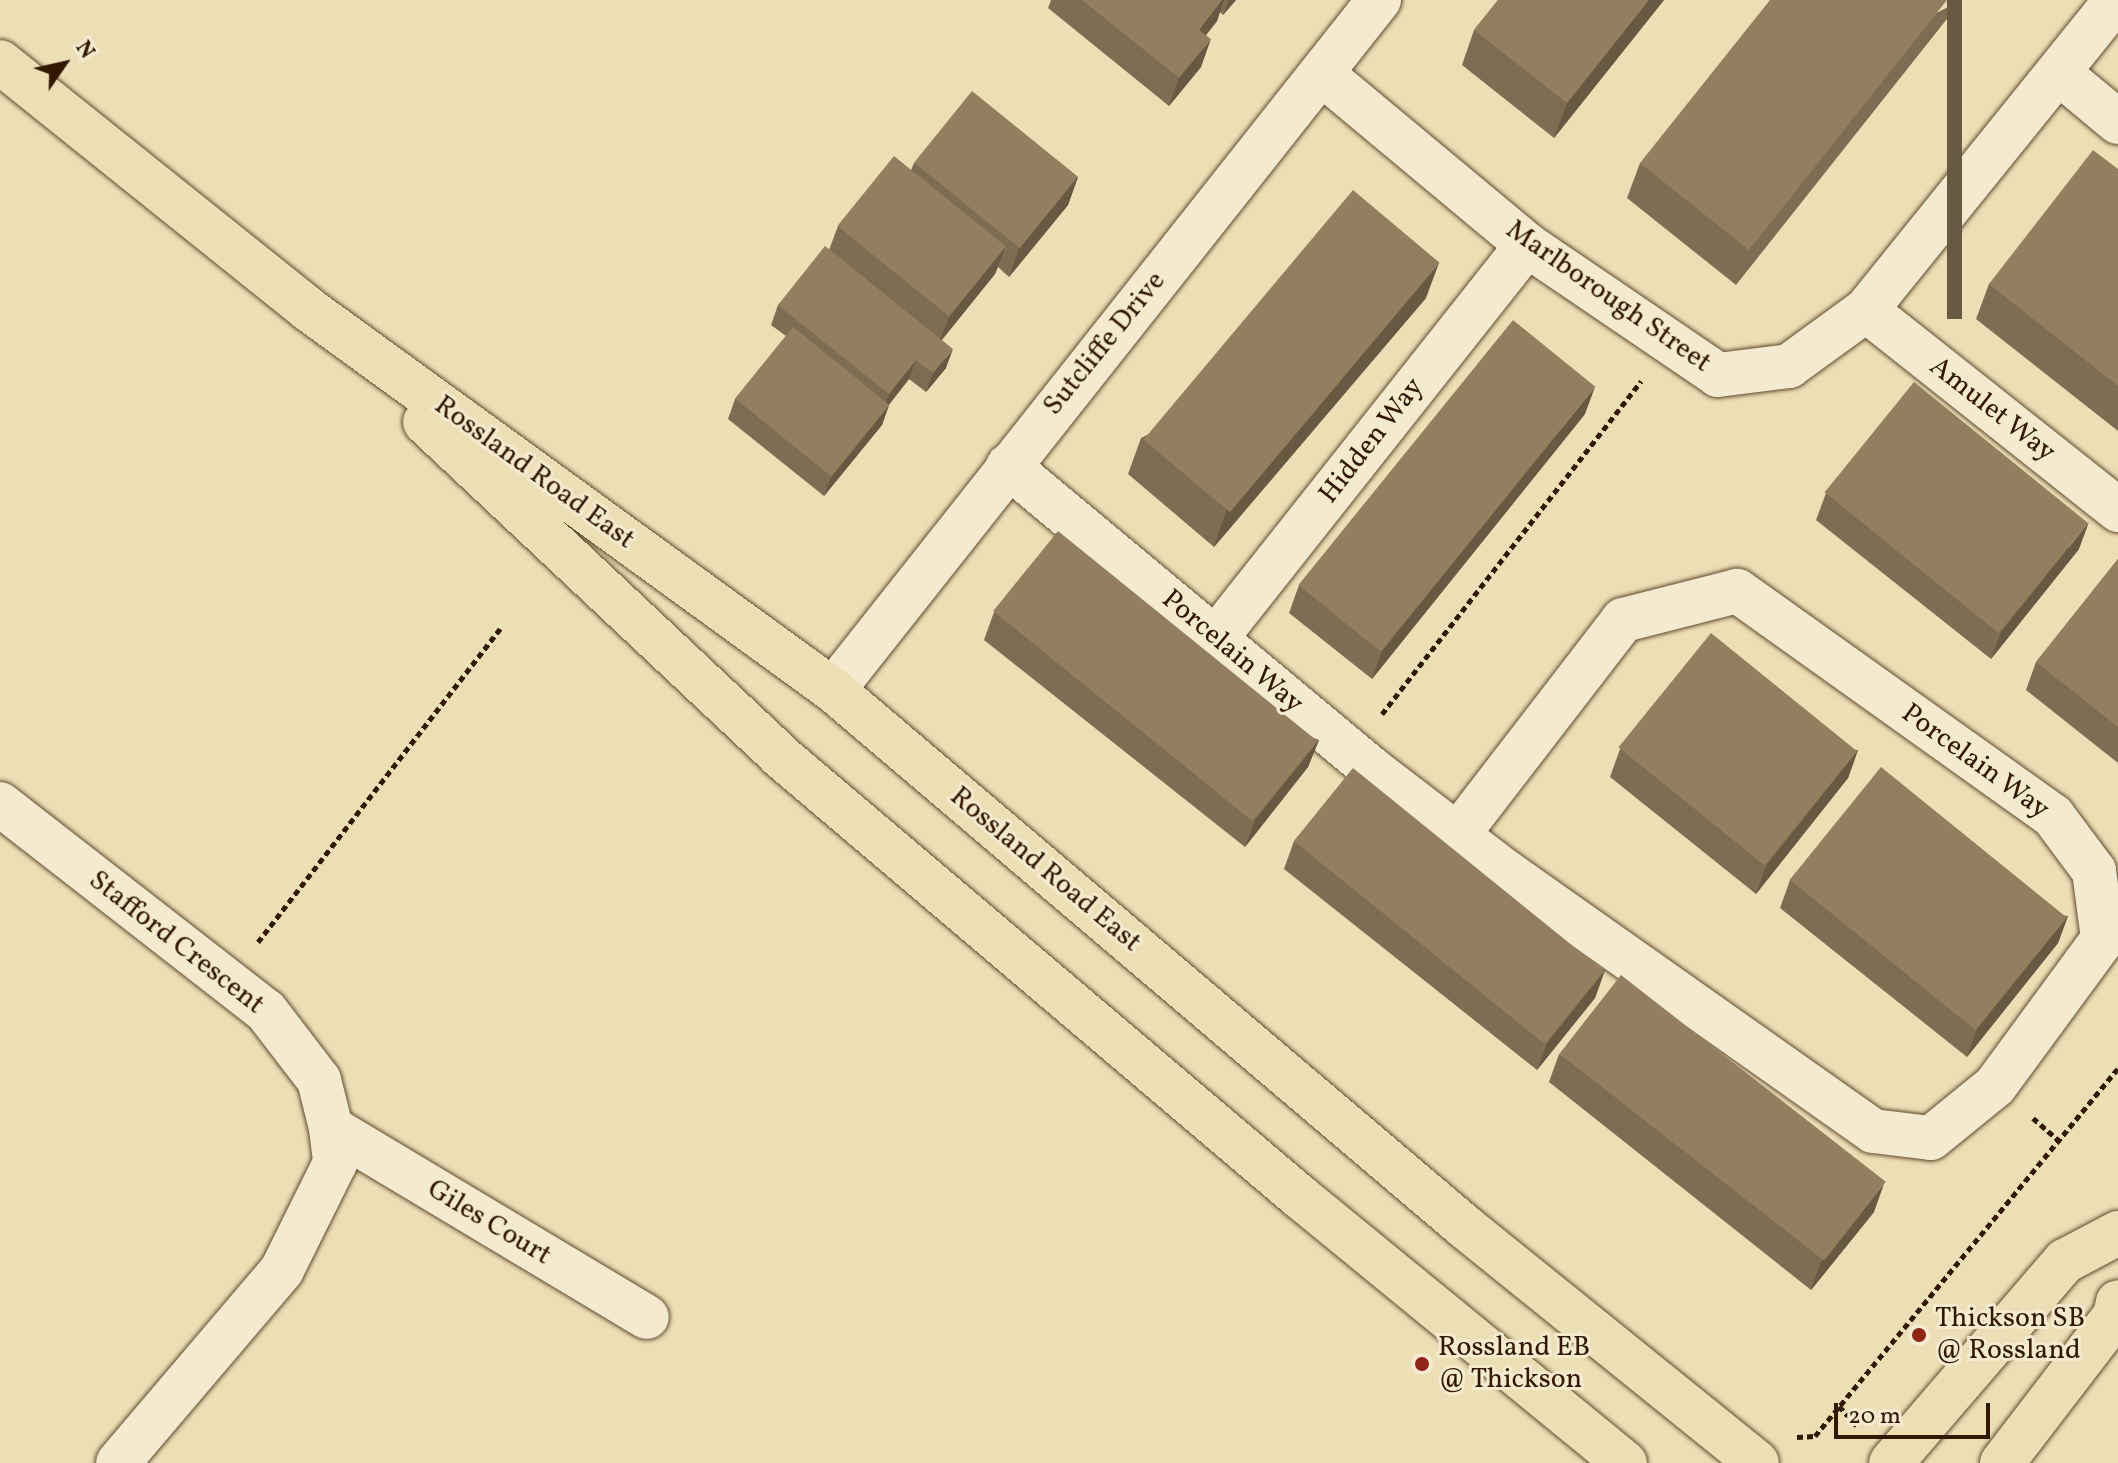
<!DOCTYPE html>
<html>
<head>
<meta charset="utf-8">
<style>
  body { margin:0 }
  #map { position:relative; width:2118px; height:1463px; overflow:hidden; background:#ecdfb6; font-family:Vollkorn,serif }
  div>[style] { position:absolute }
  .path>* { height:5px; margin-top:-2.5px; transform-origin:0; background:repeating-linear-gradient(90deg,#331800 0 6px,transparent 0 10px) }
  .roads { filter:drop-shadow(0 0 2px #614a2e) drop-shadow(0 0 2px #614a2e) }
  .minor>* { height:44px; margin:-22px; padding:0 22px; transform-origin:22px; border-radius:22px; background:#f3ead0 }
  .major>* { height:44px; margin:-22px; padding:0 22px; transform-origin:22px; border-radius:22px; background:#ecdfb6 }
  .wall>* { inset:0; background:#7e6d52 }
  .shaded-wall>* { inset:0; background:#675942; transform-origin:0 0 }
  .building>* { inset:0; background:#937f5f; transform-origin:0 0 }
  .dots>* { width:22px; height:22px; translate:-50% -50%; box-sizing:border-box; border:4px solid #f3ead0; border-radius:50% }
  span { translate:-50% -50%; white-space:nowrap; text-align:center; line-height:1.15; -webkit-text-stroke:6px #f3ead0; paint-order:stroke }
  .street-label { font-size:28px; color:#331800 }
  .poi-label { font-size:28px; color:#331800 }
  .left { translate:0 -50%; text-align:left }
  .north { position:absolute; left:24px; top:24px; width:80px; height:80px; -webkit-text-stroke:6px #f3ead0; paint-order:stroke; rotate:56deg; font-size:22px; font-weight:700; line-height:32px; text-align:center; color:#331800 }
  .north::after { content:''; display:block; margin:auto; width:28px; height:36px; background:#331800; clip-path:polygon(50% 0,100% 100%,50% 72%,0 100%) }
  .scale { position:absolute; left:1834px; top:1403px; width:156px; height:36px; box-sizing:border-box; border:4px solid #331800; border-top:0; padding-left:10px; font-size:24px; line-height:28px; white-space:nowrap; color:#331800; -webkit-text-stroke:6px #f3ead0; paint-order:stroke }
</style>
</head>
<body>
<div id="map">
  <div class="path">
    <i style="left:1382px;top:714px;width:422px;rotate:-52.1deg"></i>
    <i style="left:258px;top:942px;width:397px;rotate:-52.3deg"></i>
    <i style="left:2033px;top:1118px;width:37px;rotate:41deg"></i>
    <i style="left:1839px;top:1406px;width:27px;rotate:48deg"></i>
    <i style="left:1797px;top:1437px;width:18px;rotate:-3deg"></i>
    <i style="left:1815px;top:1436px;width:476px;rotate:-50.5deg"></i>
  </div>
  <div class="roads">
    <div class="minor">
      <i style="left:2059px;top:73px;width:77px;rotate:39.7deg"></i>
      <i style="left:1322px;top:74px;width:267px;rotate:39.8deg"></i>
      <i style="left:1527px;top:245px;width:231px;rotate:34.2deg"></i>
      <i style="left:1718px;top:375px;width:72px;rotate:-7.2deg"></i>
      <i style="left:1789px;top:366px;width:95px;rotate:-36deg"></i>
      <i style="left:1866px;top:310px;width:398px;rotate:-51.1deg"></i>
      <i style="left:1866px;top:310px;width:322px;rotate:38.4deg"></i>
      <i style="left:1008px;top:466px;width:475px;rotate:39.8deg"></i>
      <i style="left:1373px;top:770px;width:168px;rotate:37.5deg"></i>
      <i style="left:1506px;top:872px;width:449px;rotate:35.2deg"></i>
      <i style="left:1873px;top:1131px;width:58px;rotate:6.9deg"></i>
      <i style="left:1931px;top:1138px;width:82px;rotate:-39.1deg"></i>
      <i style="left:1995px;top:1086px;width:182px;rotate:-53.7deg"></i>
      <i style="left:2103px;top:939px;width:69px;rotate:-97.5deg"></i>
      <i style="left:2094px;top:871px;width:69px;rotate:-126.7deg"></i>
      <i style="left:2053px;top:816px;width:388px;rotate:-144.5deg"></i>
      <i style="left:1737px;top:591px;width:118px;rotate:165.7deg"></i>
      <i style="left:1623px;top:620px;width:270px;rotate:127.6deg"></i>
      <i style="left:1216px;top:638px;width:501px;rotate:-51.64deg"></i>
      <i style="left:833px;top:690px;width:880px;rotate:-51.65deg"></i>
      <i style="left:0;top:804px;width:337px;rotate:37.9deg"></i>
      <i style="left:266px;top:1011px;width:87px;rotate:52.5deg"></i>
      <i style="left:319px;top:1080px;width:49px;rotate:76deg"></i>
      <i style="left:331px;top:1128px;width:35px;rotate:83deg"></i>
      <i style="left:335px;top:1163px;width:119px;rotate:116.4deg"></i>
      <i style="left:282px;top:1270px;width:253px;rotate:130.4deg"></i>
      <i style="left:331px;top:1128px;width:368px;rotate:30.9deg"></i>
    </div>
    <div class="major">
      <i style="left:0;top:62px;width:395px;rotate:38.7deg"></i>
      <i style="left:308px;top:309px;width:649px;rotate:35.97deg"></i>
      <i style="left:833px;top:690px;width:829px;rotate:40.35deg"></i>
      <i style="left:1465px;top:1227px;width:375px;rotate:38.9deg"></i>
      <i style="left:425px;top:422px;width:486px;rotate:43.2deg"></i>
      <i style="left:779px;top:755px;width:683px;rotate:40.31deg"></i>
      <i style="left:1300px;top:1197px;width:420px;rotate:39.3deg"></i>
      <i style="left:1891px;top:1463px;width:267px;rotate:-49.3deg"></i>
      <i style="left:2065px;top:1261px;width:60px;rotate:-27.8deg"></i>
      <i style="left:2002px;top:1463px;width:185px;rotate:-52.5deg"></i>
      <i style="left:2115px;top:1316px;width:14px;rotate:-78deg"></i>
    </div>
  </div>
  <div class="wall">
    <i style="clip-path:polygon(1051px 0,1236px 0,1223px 15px,1220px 12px,1217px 21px,1206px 35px,1201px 67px,1169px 106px,1048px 8px)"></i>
    <i style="clip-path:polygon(1498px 0,1664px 0,1554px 138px,1462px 65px,1474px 30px)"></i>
    <i style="clip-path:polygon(1962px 0,1736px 285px,1627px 198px,1640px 163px)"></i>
    <i style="clip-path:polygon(914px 163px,1078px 177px,1068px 205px,1009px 277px,998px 267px,995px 274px,942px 340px,946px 368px,926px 392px,909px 379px,889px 405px,882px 425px,824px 496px,728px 419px,735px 399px,786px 336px,771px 325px,778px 305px,829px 250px,838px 226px,911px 170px)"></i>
    <i style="clip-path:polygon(2118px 169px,2118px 431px,1976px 319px,1989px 284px)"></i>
    <i style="clip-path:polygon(1426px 298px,1214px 547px,1128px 474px,1141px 438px)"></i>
    <i style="clip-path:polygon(1585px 414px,1372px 679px,1289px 613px,1299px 585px)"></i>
    <i style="clip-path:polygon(1826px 493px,2079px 549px,1991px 659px,1816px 520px)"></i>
    <i style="clip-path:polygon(2118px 559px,2118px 763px,2026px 690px,2036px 662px)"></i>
    <i style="clip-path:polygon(994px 612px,1319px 740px,1308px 767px,1245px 847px,984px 640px)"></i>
    <i style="clip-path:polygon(1620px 749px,1858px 750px,1848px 778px,1756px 894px,1610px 777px)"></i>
    <i style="clip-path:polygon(1294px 841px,1605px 970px,1595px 998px,1537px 1070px,1284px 869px)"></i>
    <i style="clip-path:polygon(1790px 880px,2068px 916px,2058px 943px,1967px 1057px,1780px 908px)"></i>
    <i style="clip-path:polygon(1559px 1054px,1874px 1212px,1811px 1290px,1549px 1082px)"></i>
  </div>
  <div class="shaded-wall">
    <i style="clip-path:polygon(1222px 0,1224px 0,1217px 21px,1189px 57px,1199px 30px)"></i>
    <i style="clip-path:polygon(1229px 0,1236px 0,1223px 15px)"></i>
    <i style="clip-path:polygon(1649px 0,1664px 0,1554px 138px,1567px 103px)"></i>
    <i style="left:1947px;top:0;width:15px;height:319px"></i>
    <i style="clip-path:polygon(1211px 39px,1201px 67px,1169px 106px,1179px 78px)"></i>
    <i style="clip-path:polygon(1078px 177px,1068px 205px,1009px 277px,1019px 249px)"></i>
    <i style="clip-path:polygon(1006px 246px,995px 274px,939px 343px,950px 315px)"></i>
    <i style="clip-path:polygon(1439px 263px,1426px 298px,1214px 547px,1226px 512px)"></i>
    <i style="clip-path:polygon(953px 349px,946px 368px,926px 392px,933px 373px)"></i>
    <i style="clip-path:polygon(916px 360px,909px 379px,882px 413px,889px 394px)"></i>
    <i style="clip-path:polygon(1595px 387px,1585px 414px,1372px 679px,1382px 651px)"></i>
    <i style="clip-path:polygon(889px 405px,882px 425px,824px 496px,831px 477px)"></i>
    <i style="clip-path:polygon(2089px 522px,2079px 549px,1991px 659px,2001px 632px)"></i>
    <i style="clip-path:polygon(1319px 740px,1308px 767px,1245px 847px,1255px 820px)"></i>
    <i style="clip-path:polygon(1858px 750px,1848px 778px,1756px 894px,1766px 866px)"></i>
    <i style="clip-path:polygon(2068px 916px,2058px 943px,1967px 1057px,1977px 1029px)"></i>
    <i style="clip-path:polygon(1605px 970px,1595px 998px,1537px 1070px,1547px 1043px)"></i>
    <i style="clip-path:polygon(1884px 1184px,1874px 1212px,1811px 1290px,1821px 1262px)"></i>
  </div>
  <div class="building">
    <i style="clip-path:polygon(1082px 0,1222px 0,1199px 30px,1211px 39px,1179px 78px)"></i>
    <i style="clip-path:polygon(1498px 0,1649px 0,1567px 103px,1474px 30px)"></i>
    <i style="clip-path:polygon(1770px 0,1947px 0,1749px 250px,1640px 163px)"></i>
    <i style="left:972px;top:91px;width:136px;height:92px;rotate:39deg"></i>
    <i style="clip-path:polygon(2093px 150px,2118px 169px,2118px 386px,1989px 284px)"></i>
    <i style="left:894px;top:156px;width:144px;height:90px;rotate:39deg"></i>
    <i style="left:1353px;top:190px;width:113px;height:326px;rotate:40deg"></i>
    <i style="clip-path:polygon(825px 246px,953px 349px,933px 373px,916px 360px,889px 394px,778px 305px)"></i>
    <i style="left:1513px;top:320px;width:106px;height:341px;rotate:39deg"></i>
    <i style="left:793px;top:327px;width:124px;height:92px;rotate:39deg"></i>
    <i style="left:1914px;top:382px;width:224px;height:142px;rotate:39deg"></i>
    <i style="left:1058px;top:531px;width:334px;height:103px;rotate:39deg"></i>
    <i style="clip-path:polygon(2118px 559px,2118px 727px,2036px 662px)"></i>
    <i style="left:1711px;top:633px;width:188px;height:147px;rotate:39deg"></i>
    <i style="left:1881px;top:767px;width:239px;height:145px;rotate:39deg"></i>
    <i style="left:1353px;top:768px;width:323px;height:94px;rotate:39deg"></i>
    <i style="left:1621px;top:975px;width:336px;height:100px;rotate:38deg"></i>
  </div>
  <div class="dots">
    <i style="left:1919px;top:1335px;background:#8f2418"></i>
    <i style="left:1422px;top:1364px;background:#8f2418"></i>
  </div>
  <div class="street-label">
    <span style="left:1608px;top:297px;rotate:35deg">Marlborough Street</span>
    <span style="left:1105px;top:344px;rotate:-51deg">Sutcliffe Drive</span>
    <span style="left:1992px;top:410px;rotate:38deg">Amulet Way</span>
    <span style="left:1372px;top:441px;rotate:-52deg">Hidden Way</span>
    <span style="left:534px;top:473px;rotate:36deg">Rossland Road East</span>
    <span style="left:1232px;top:652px;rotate:40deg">Porcelain Way</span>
    <span style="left:1975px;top:762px;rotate:36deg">Porcelain Way</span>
    <span style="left:1045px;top:870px;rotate:40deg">Rossland Road East</span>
    <span style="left:176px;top:943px;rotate:38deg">Stafford Crescent</span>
    <span style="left:489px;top:1223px;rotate:31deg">Giles Court</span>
  </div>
  <div class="poi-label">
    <span class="left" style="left:1935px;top:1335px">Thickson SB<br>@ Rossland</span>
    <span class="left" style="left:1438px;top:1364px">Rossland EB<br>@ Thickson</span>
  </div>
  <div class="north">N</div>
  <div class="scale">20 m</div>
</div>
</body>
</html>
